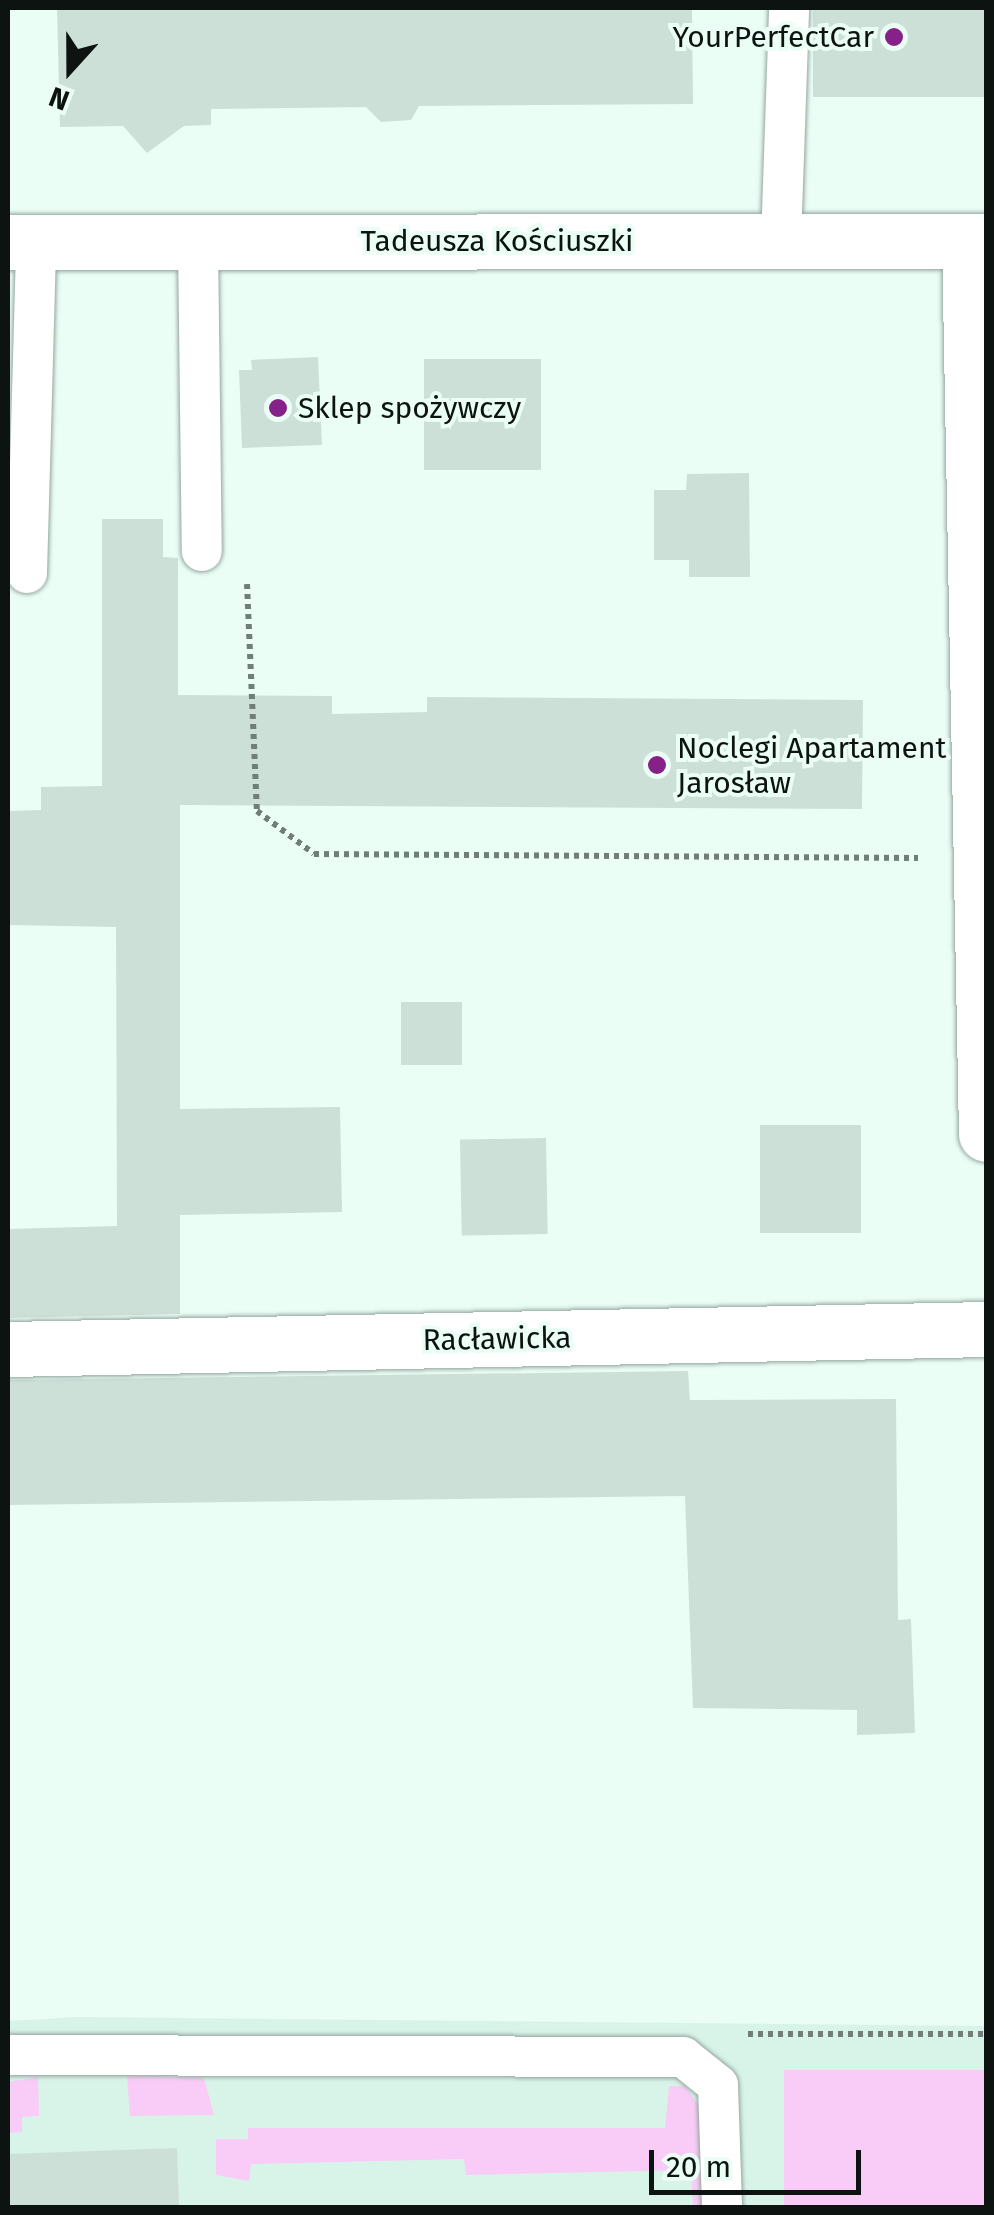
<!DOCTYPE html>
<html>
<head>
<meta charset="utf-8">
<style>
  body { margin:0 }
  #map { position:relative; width:994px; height:2215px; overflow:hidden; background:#eafef6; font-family:"Fira Sans",sans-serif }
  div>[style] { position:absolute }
  .built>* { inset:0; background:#d8f4e9 }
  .green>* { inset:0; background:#f9ccf8; transform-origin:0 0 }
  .building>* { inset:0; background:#cde0d8; transform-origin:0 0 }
  .path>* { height:6px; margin-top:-3px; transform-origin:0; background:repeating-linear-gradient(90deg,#707d78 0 5px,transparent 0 10px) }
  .roads { filter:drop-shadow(0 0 2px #94a69f) drop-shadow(0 0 2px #94a69f) }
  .lane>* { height:40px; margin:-20px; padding:0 20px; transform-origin:20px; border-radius:20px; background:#fff }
  .street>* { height:55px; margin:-27.5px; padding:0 27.5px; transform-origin:27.5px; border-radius:27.5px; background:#fff }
  .dots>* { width:28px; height:28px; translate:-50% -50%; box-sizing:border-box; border:5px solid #eafef6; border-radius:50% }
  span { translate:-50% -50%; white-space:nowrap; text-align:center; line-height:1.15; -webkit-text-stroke:8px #eafef6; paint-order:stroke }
  .poi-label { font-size:30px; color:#0c1310 }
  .right { translate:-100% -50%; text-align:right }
  .left { translate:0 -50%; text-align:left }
  .street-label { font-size:30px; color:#0c1310 }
  .frame { position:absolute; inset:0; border:10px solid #0c1310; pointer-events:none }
  .north { position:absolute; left:20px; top:20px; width:100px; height:100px; -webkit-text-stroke:8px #eafef6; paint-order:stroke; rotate:201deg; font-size:28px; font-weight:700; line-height:40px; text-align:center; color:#0c1310 }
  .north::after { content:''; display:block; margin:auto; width:35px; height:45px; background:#0c1310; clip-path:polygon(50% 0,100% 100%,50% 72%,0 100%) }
  .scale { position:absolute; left:649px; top:2150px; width:212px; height:45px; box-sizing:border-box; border:5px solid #0c1310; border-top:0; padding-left:12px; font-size:30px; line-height:35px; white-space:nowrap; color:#0c1310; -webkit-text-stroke:8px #eafef6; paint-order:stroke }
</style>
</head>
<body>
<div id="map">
  <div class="built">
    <i style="clip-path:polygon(77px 2017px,986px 2026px,986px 2207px,8px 2208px,8px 2021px)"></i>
  </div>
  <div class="green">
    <i style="left:986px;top:2070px;width:137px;height:202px;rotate:90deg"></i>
    <i style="clip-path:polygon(127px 2075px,204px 2078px,214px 2115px,130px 2116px)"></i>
    <i style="clip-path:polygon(38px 2077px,39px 2116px,22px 2117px,22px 2132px,8px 2133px,8px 2082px)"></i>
    <i style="clip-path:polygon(669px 2086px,685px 2086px,703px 2112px,712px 2207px,693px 2207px,691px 2170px,466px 2175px,464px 2159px,251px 2164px,249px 2181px,216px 2175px,216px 2139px,248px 2139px,248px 2128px,665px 2128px)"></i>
  </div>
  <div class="building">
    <i style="clip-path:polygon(57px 8px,692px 8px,693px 104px,419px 106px,411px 120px,381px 122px,366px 107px,211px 109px,211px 125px,184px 126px,147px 153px,123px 126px,60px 127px)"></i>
    <i style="left:813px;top:8px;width:173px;height:89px"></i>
    <i style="clip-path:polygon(318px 357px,322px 445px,242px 448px,239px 370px,252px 370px,251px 360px)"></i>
    <i style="left:424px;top:359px;width:117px;height:111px"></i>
    <i style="clip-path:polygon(749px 473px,750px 577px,689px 577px,689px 560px,654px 560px,654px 490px,686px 490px,687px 474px)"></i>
    <i style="clip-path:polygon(102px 519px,163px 519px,163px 557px,178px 558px,178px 695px,332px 696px,332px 714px,427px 712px,427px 697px,863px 700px,862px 809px,180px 805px,180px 1109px,340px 1107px,342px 1212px,180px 1215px,180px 1314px,8px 1318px,8px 1229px,117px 1226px,116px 927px,8px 925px,8px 811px,41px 810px,41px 787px,102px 786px)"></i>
    <i style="left:462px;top:1002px;width:63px;height:61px;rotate:90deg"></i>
    <i style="left:760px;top:1125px;width:101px;height:108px"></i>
    <i style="left:546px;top:1138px;width:96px;height:86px;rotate:89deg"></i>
    <i style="clip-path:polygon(688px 1371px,690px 1400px,896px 1399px,898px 1620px,911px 1619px,915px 1733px,857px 1735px,857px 1710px,693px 1708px,685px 1496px,8px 1505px,8px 1380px)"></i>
    <i style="left:177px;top:2148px;width:60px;height:169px;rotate:88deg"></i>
  </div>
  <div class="path">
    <i style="left:247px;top:584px;width:227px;rotate:87.5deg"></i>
    <i style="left:257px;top:811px;width:71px;rotate:37deg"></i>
    <i style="left:314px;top:854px;width:604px;rotate:0.38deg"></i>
    <i style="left:748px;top:2034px;width:238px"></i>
  </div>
  <div class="roads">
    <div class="lane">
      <i style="left:781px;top:241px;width:233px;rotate:-88deg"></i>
      <i style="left:198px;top:242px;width:309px;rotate:89.3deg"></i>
      <i style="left:27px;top:573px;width:331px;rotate:-88.4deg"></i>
      <i style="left:8px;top:2055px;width:675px;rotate:0.17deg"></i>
      <i style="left:683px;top:2057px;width:45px;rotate:38.7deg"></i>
      <i style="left:718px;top:2085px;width:123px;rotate:88.1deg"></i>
    </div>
    <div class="street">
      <i style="left:969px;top:241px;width:893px;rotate:88.91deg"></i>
      <i style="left:8px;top:242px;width:978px;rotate:-0.06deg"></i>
      <i style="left:8px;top:1349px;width:978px;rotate:-1.17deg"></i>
    </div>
  </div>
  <div class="dots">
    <i style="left:894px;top:37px;background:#862189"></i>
    <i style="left:278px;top:408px;background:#862189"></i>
    <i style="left:657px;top:765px;background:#862189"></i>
  </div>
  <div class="poi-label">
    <span class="right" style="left:874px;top:37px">YourPerfectCar</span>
    <span class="left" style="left:298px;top:408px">Sklep spożywczy</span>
    <span class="left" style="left:677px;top:765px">Noclegi Apartament<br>Jarosław</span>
  </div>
  <div class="street-label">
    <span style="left:497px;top:241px">Tadeusza Kościuszki</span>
    <span style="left:497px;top:1339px;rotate:-1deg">Racławicka</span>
  </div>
  <div class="frame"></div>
  <div class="north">N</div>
  <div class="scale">20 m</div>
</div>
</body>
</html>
